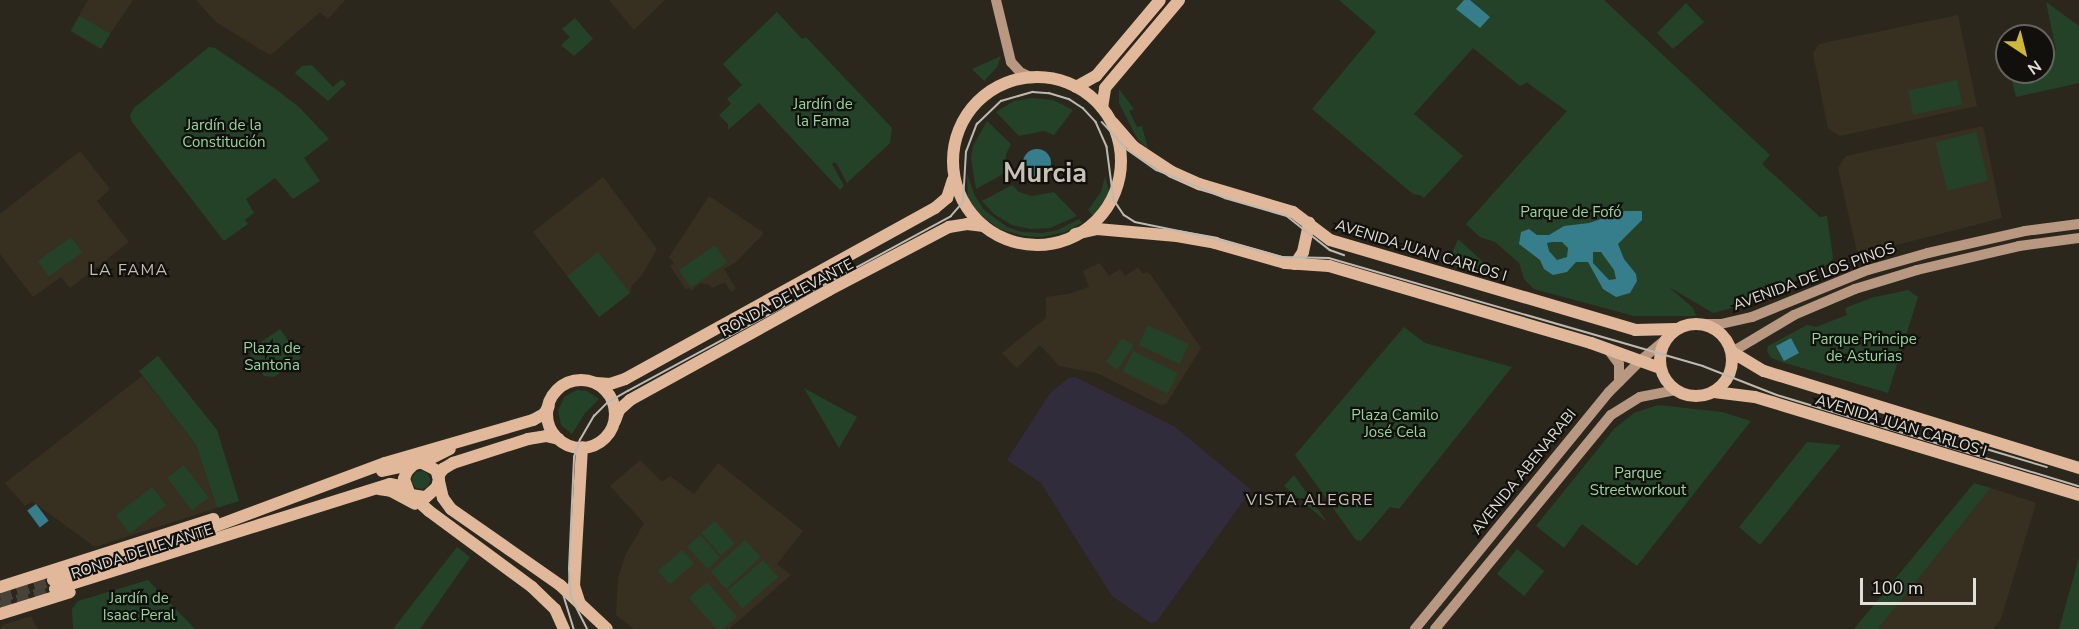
<!DOCTYPE html>
<html>
<head>
<meta charset="utf-8">
<style>
  body { margin:0 }
  #map { position:relative; width:2079px; height:629px; overflow:hidden; background:#2c271d; font-family:"Nunito Sans",sans-serif }
  div>[style] { position:absolute }
  .built>* { inset:0; background:#373021 }
  .medical>* { inset:0; background:#302c3c }
  .green>* { inset:0; background:#244228; transform-origin:0 0 }
  .round { border-radius:50% }
  .water>* { inset:0; background:#367e8c; transform-origin:0 0 }
  .primary-tunnel>* { height:12px; margin-top:-6px; transform-origin:0; background:repeating-linear-gradient(90deg,#474339 0 12px,transparent 0 18px) }
  .secondary>* { height:10px; margin:-5px; padding:0 5px; transform-origin:5px; border-radius:5px; background:#b89880 }
  .primary>* { height:12px; margin:-6px; padding:0 6px; transform-origin:6px; border-radius:6px; background:#e1b899 }
  .primary>.ring { margin:-6px; padding:0; box-sizing:content-box; background:none; border:12px solid #e1b899; border-radius:50% }
  .tram>* { height:1.5px; margin:-0.75px; padding:0 0.75px; transform-origin:0.75px; border-radius:0.75px; background:#bdbab3 }
  span { translate:-50% -50%; white-space:nowrap; text-align:center; line-height:1.15; -webkit-text-stroke:4.5px #12100c; paint-order:stroke }
  .park-label { font-size:15px; color:#95d79d }
  .street-label { font-size:15px; color:#e2dfd9 }
  .neighbourhood-label { font-size:16px; color:#c7c1b5; letter-spacing:1.5px }
  .town-label { font-size:27px; color:#c7c1b5; font-weight:700 }
  .north { position:absolute; left:1995px; top:24px; width:60px; height:60px; box-sizing:border-box; background:#12100c; border:2px solid #65635e; border-radius:50%; rotate:145deg; font-size:16px; font-weight:700; line-height:24px; text-align:center; color:#e2dfd9 }
  .north::after { content:''; display:block; margin:auto; width:21px; height:27px; background:#cfb837; clip-path:polygon(50% 0,100% 100%,50% 72%,0 100%) }
  .scale { position:absolute; left:1860px; top:578px; width:116px; height:27px; box-sizing:border-box; border:3px solid #e2dfd9; border-top:0; padding-left:8px; font-size:18px; line-height:21px; white-space:nowrap; color:#e2dfd9; -webkit-text-stroke:4px #12100c; paint-order:stroke }
</style>
</head>
<body>
<div id="map">
  <div class="built">
    <i style="clip-path:polygon(88px 0,133px 0,100px 49px,70px 31px)"></i>
    <i style="clip-path:polygon(196px 0,345px 0,328px 19px,320px 12px,272px 54px,268px 54px,216px 22px)"></i>
    <i style="clip-path:polygon(609px 0,665px 0,634px 30px)"></i>
    <i style="clip-path:polygon(1958px 15px,1977px 106px,1840px 136px,1828px 129px,1813px 53px,1819px 44px)"></i>
    <i style="clip-path:polygon(1983px 126px,2002px 218px,1861px 254px,1857px 252px,1838px 168px,1846px 156px)"></i>
    <i style="clip-path:polygon(80px 151px,110px 189px,97px 201px,129px 242px,70px 288px,61px 277px,33px 297px,0 254px,0 214px)"></i>
    <i style="clip-path:polygon(603px 177px,657px 249px,642px 275px,632px 285px,630px 293px,599px 317px,533px 232px)"></i>
    <i style="clip-path:polygon(709px 196px,764px 233px,736px 262px,724px 269px,736px 289px,731px 292px,725px 282px,712px 288px,710px 285px,700px 283px,691px 291px,689px 288px,686px 290px,670px 266px,674px 263px,669px 257px)"></i>
    <i style="clip-path:polygon(1100px 263px,1109px 276px,1120px 269px,1125px 276px,1138px 267px,1143px 274px,1147px 272px,1151px 275px,1201px 348px,1166px 404px,1161px 405px,1097px 373px,1059px 366px,1040px 345px,1017px 368px,1002px 353px,1046px 318px,1046px 297px,1068px 294px,1089px 287px,1083px 271px)"></i>
    <i style="clip-path:polygon(142px 376px,196px 445px,217px 508px,95px 547px,32px 501px,25px 506px,5px 483px)"></i>
    <i style="clip-path:polygon(640px 460px,662px 482px,670px 476px,694px 494px,718px 463px,803px 531px,777px 564px,791px 575px,729px 629px,634px 629px,616px 615px,618px 578px,625px 556px,644px 523px,610px 486px)"></i>
    <i style="clip-path:polygon(1991px 488px,2036px 503px,2001px 619px,1993px 629px,1878px 629px)"></i>
    <i style="clip-path:polygon(31px 616px,38px 629px,0 629px,3px 625px)"></i>
  </div>
  <div class="medical">
    <i style="clip-path:polygon(1075px 377px,1175px 427px,1251px 490px,1157px 621px,1151px 623px,1112px 596px,1041px 483px,1007px 460px,1051px 392px,1069px 378px)"></i>
  </div>
  <div class="green">
    <i style="clip-path:polygon(1339px 0,1604px 0,1770px 155px,1762px 164px,1820px 217px,1827px 216px,1833px 258px,1830px 263px,1750px 303px,1713px 313px,1669px 287px,1693px 308px,1696px 316px,1634px 316px,1534px 289px,1524px 279px,1519px 263px,1495px 242px,1480px 237px,1466px 224px,1567px 111px,1533px 87px,1528px 83px,1530px 81px,1520px 86px,1473px 48px,1414px 114px,1463px 156px,1424px 198px,1420px 195px,1413px 194px,1312px 109px,1376px 32px)"></i>
    <i style="clip-path:polygon(2046px 2px,2079px 26px,2079px 83px,2016px 97px,2010px 72px,2043px 72px,2043px 53px,2056px 50px)"></i>
    <i style="clip-path:polygon(1686px 3px,1704px 22px,1673px 49px,1657px 33px)"></i>
    <i style="clip-path:polygon(777px 12px,802px 39px,806px 37px,892px 128px,890px 143px,847px 183px,837px 164px,834px 162px,832px 164px,844px 186px,840px 190px,759px 103px,728px 130px,728px 124px,719px 115px,731px 104px,727px 99px,742px 85px,723px 64px)"></i>
    <i style="left:80px;top:16px;width:35px;height:17px;rotate:31deg"></i>
    <i style="clip-path:polygon(575px 18px,593px 39px,574px 56px,561px 45px,570px 37px,562px 29px)"></i>
    <i style="clip-path:polygon(209px 47px,215px 48px,277px 90px,300px 108px,329px 139px,304px 158px,320px 181px,293px 199px,275px 178px,246px 199px,254px 213px,245px 220px,248px 224px,224px 241px,132px 122px,130px 115px,134px 108px)"></i>
    <i style="clip-path:polygon(1001px 56px,997px 67px,984px 81px,972px 69px)"></i>
    <i style="clip-path:polygon(312px 65px,333px 87px,342px 79px,346px 84px,328px 101px,295px 73px,302px 66px)"></i>
    <i style="left:1957px;top:80px;width:25px;height:50px;rotate:78deg"></i>
    <i style="clip-path:polygon(1119px 89px,1134px 109px,1129px 111px,1137px 127px,1142px 126px,1148px 149px,1138px 140px,1119px 103px)"></i>
    <i style="clip-path:polygon(1032px 98px,1053px 100px,1073px 110px,1054px 135px,1044px 131px,1019px 136px,996px 112px,1014px 101px)"></i>
    <i style="clip-path:polygon(987px 121px,1011px 144px,1006px 154px,1005px 173px,976px 189px,971px 158px,973px 146px)"></i>
    <i style="left:1976px;top:132px;width:50px;height:42px;rotate:76deg"></i>
    <i style="clip-path:polygon(967px 174px,975px 196px,984px 210px,1007px 227px,1022px 232px,1042px 233px,1058px 230px,1079px 219px,1082px 223px,1065px 232px,1041px 237px,1024px 236px,1000px 229px,980px 215px,968px 203px)"></i>
    <i style="clip-path:polygon(1105px 176px,1110px 194px,1093px 216px,1088px 210px,1101px 192px)"></i>
    <i style="clip-path:polygon(1012px 185px,1019px 192px,1032px 196px,1054px 192px,1077px 216px,1050px 228px,1030px 229px,1012px 225px,994px 214px,982px 201px)"></i>
    <i style="left:71px;top:237px;width:19px;height:41px;rotate:54deg"></i>
    <i style="clip-path:polygon(1458px 239px,1494px 272px,1493px 278px,1448px 264px)"></i>
    <i style="left:715px;top:245px;width:21px;height:44px;rotate:55deg"></i>
    <i style="left:598px;top:252px;width:52px;height:39px;rotate:52deg"></i>
    <i style="clip-path:polygon(1908px 290px,1918px 297px,1888px 393px,1785px 363px,1771px 358px,1767px 351px,1768px 346px,1807px 325px,1816px 327px,1847px 315px,1845px 308px,1871px 298px)"></i>
    <i style="left:1148px;top:325px;width:45px;height:22px;rotate:25deg"></i>
    <i style="clip-path:polygon(1404px 327px,1425px 343px,1512px 367px,1399px 509px,1390px 507px,1361px 541px,1356px 540px,1295px 455px)"></i>
    <i style="clip-path:polygon(280px 329px,301px 358px,274px 377px,264px 376px,250px 356px,252px 348px)"></i>
    <i style="left:1122px;top:338px;width:14px;height:29px;rotate:34deg"></i>
    <i style="left:1133px;top:351px;width:50px;height:23px;rotate:26deg"></i>
    <i style="clip-path:polygon(158px 356px,217px 430px,239px 501px,217px 508px,196px 445px,139px 371px)"></i>
    <i style="clip-path:polygon(804px 388px,857px 417px,839px 448px)"></i>
    <i style="clip-path:polygon(577px 390px,587px 391px,599px 399px,585px 413px,572px 434px,561px 425px,558px 411px,564px 397px)"></i>
    <i style="clip-path:polygon(1658px 405px,1722px 412px,1751px 421px,1637px 566px,1582px 524px,1564px 548px,1536px 526px,1614px 429px,1634px 413px)"></i>
    <i style="clip-path:polygon(1807px 442px,1841px 445px,1760px 545px,1739px 527px)"></i>
    <i style="left:184px;top:465px;width:41px;height:21px;rotate:53deg"></i>
    <i class="round" style="left:412px;top:471px;width:18px;height:18px"></i>
    <i style="clip-path:polygon(1294px 475px,1327px 522px,1284px 486px)"></i>
    <i style="clip-path:polygon(1974px 483px,1991px 488px,1878px 629px,1854px 629px)"></i>
    <i style="left:152px;top:487px;width:23px;height:46px;rotate:52deg"></i>
    <i style="left:715px;top:521px;width:30px;height:18px;rotate:49deg"></i>
    <i style="left:700px;top:535px;width:30px;height:17px;rotate:48deg"></i>
    <i style="left:745px;top:540px;width:23px;height:47px;rotate:47deg"></i>
    <i style="clip-path:polygon(457px 547px,470px 557px,420px 629px,393px 629px)"></i>
    <i style="left:1517px;top:549px;width:35px;height:32px;rotate:39deg"></i>
    <i style="left:682px;top:550px;width:18px;height:32px;rotate:49deg"></i>
    <i style="clip-path:polygon(2079px 557px,2079px 629px,2059px 629px,2066px 604px)"></i>
    <i style="left:763px;top:560px;width:23px;height:47px;rotate:49deg"></i>
    <i style="clip-path:polygon(148px 580px,195px 629px,73px 629px,72px 609px,78px 601px)"></i>
    <i style="clip-path:polygon(707px 582px,737px 617px,723px 629px,717px 629px,689px 598px)"></i>
  </div>
  <div class="water">
    <i style="clip-path:polygon(1464px 0,1470px 0,1490px 17px,1480px 28px,1456px 9px)"></i>
    <i class="round" style="left:1023px;top:149px;width:28px;height:28px"></i>
    <i style="clip-path:polygon(evenodd,1625px 211px,1642px 211px,1642px 220px,1618px 244px,1624px 259px,1636px 274px,1637px 281px,1630px 293px,1616px 297px,1603px 289px,1588px 262px,1576px 262px,1567px 272px,1553px 275px,1544px 269px,1540px 260px,1519px 244px,1521px 232px,1529px 229px,1537px 235px,1549px 235px,1564px 226px,1589px 223px,1625px 211px,1552px 242px,1562px 242px,1568px 248px,1567px 257px,1557px 260px,1549px 251px,1547px 243px,1552px 242px,1625px 211px,1593px 252px,1601px 252px,1614px 270px,1616px 279px,1609px 280px,1593px 263px,1593px 252px)"></i>
    <i style="left:1791px;top:338px;width:17px;height:17px;rotate:62deg"></i>
    <i style="left:36px;top:504px;width:21px;height:11px;rotate:53deg"></i>
  </div>
  <div class="primary-tunnel">
    <i style="left:0;top:597px;width:56px;rotate:-17.8deg"></i>
    <i style="left:0;top:606px;width:58px;rotate:-17.2deg"></i>
  </div>
  <div class="secondary">
    <i style="left:996px;top:0;width:64px;rotate:76.4deg"></i>
    <i style="left:1011px;top:62px;width:13px;rotate:48deg"></i>
    <i style="left:1020px;top:72px;width:14px;rotate:25deg"></i>
    <i style="left:1699px;top:324px;width:22px"></i>
    <i style="left:1721px;top:324px;width:32px;rotate:-13deg"></i>
    <i style="left:1752px;top:317px;width:125px;rotate:-22.1deg"></i>
    <i style="left:1868px;top:270px;width:62px;rotate:-15.8deg"></i>
    <i style="left:1928px;top:253px;width:99px;rotate:-12.8deg"></i>
    <i style="left:2025px;top:231px;width:54px;rotate:-7.4deg"></i>
    <i style="left:1607px;top:348px;width:20px;rotate:53deg"></i>
    <i style="left:1619px;top:364px;width:18px;rotate:90deg"></i>
    <i style="left:1732px;top:352px;width:72px;rotate:-30.8deg"></i>
    <i style="left:1794px;top:315px;width:66px;rotate:-23.1deg"></i>
    <i style="left:1855px;top:289px;width:65px;rotate:-17deg"></i>
    <i style="left:1917px;top:270px;width:105px;rotate:-13.2deg"></i>
    <i style="left:2019px;top:246px;width:61px;rotate:-7.6deg"></i>
    <i style="left:1415px;top:629px;width:306px;rotate:-50.7deg"></i>
    <i style="left:1609px;top:392px;width:45px;rotate:-45deg"></i>
    <i style="left:1641px;top:360px;width:30px;rotate:-40deg"></i>
    <i style="left:1435px;top:629px;width:277px;rotate:-50.6deg"></i>
    <i style="left:1611px;top:415px;width:34px;rotate:-32deg"></i>
    <i style="left:1640px;top:397px;width:36px;rotate:-11deg"></i>
  </div>
  <div class="primary">
    <i class="ring" style="left:953px;top:77px;width:156px;height:156px"></i>
    <i style="left:1076px;top:87px;width:23px;rotate:-29deg"></i>
    <i style="left:1096px;top:76px;width:99px;rotate:-49.9deg"></i>
    <i style="left:1102px;top:108px;width:20px;rotate:-81deg"></i>
    <i style="left:1105px;top:88px;width:115px;rotate:-49.9deg"></i>
    <i style="left:1113px;top:123px;width:32px;rotate:49deg"></i>
    <i style="left:1134px;top:147px;width:45px;rotate:33.3deg"></i>
    <i style="left:1172px;top:172px;width:30px;rotate:24deg"></i>
    <i style="left:1199px;top:184px;width:98px;rotate:16.6deg"></i>
    <i style="left:1293px;top:212px;width:46px;rotate:37.1deg"></i>
    <i style="left:1330px;top:240px;width:318px;rotate:16.4deg"></i>
    <i style="left:1635px;top:330px;width:41px;rotate:-1.4deg"></i>
    <i style="left:1075px;top:234px;width:23px;rotate:-13deg"></i>
    <i style="left:1097px;top:229px;width:80px;rotate:5deg"></i>
    <i style="left:1177px;top:236px;width:39px;rotate:10deg"></i>
    <i style="left:1215px;top:243px;width:73px;rotate:15.9deg"></i>
    <i style="left:1285px;top:263px;width:44px;rotate:3.9deg"></i>
    <i style="left:1329px;top:266px;width:273px;rotate:16.4deg"></i>
    <i style="left:1591px;top:343px;width:73px;rotate:19.9deg"></i>
    <i style="left:1295px;top:264px;width:14px;rotate:-56deg"></i>
    <i style="left:1303px;top:252px;width:30px;rotate:-78deg"></i>
    <i class="ring" style="left:1660px;top:324px;width:60px;height:60px"></i>
    <i style="left:1732px;top:352px;width:37px;rotate:31deg"></i>
    <i style="left:1764px;top:371px;width:330px;rotate:17.1deg"></i>
    <i class="ring" style="left:547px;top:380px;width:56px;height:56px"></i>
    <i style="left:596px;top:383px;width:14px;rotate:4deg"></i>
    <i style="left:610px;top:384px;width:16px;rotate:-18deg"></i>
    <i style="left:625px;top:379px;width:354px;rotate:-28.9deg"></i>
    <i style="left:935px;top:208px;width:16px;rotate:-40deg"></i>
    <i style="left:947px;top:198px;width:19px;rotate:-72deg"></i>
    <i style="left:1714px;top:392px;width:41px;rotate:7deg"></i>
    <i style="left:1755px;top:397px;width:338px;rotate:16.8deg"></i>
    <i style="left:615px;top:421px;width:12px;rotate:-70deg"></i>
    <i style="left:619px;top:410px;width:15px;rotate:-42deg"></i>
    <i style="left:630px;top:400px;width:227px;rotate:-28.9deg"></i>
    <i style="left:829px;top:290px;width:136px;rotate:-27.7deg"></i>
    <i style="left:949px;top:227px;width:18px;rotate:-9deg"></i>
    <i style="left:967px;top:224px;width:17px;rotate:7deg"></i>
    <i style="left:413px;top:465px;width:8px;rotate:135deg"></i>
    <i style="left:407px;top:471px;width:9px;rotate:111deg"></i>
    <i style="left:404px;top:479px;width:15px;rotate:70deg"></i>
    <i style="left:409px;top:493px;width:27px;rotate:42deg"></i>
    <i style="left:429px;top:511px;width:128px;rotate:36.4deg"></i>
    <i style="left:532px;top:587px;width:32px;rotate:44deg"></i>
    <i style="left:555px;top:609px;width:22px;rotate:66deg"></i>
    <i style="left:382px;top:471px;width:43px;rotate:-12.1deg"></i>
    <i style="left:424px;top:462px;width:29px;rotate:-27deg"></i>
    <i style="left:438px;top:476px;width:9px;rotate:-54deg"></i>
    <i style="left:443px;top:469px;width:12px;rotate:-31deg"></i>
    <i style="left:453px;top:463px;width:79px;rotate:-17.7deg"></i>
    <i style="left:528px;top:439px;width:18px;rotate:-9deg"></i>
    <i style="left:546px;top:436px;width:13px;rotate:13deg"></i>
    <i style="left:439px;top:481px;width:17px;rotate:77deg"></i>
    <i style="left:443px;top:498px;width:14px;rotate:54deg"></i>
    <i style="left:451px;top:509px;width:133px;rotate:34.9deg"></i>
    <i style="left:560px;top:585px;width:64px;rotate:43.1deg"></i>
    <i style="left:379px;top:489px;width:12px;rotate:9deg"></i>
    <i style="left:391px;top:491px;width:27px;rotate:28deg"></i>
    <i style="left:411px;top:495px;width:15px;rotate:8deg"></i>
    <i style="left:426px;top:497px;width:15px;rotate:-42deg"></i>
    <i style="left:437px;top:487px;width:8px;rotate:-76deg"></i>
    <i style="left:439px;top:479px;width:9px;rotate:-108deg"></i>
    <i style="left:436px;top:470px;width:16px;rotate:-153deg"></i>
    <i style="left:53px;top:580px;width:155px;rotate:-18.1deg"></i>
    <i style="left:200px;top:532px;width:197px;rotate:-20.5deg"></i>
    <i style="left:385px;top:463px;width:154px;rotate:-16.2deg"></i>
    <i style="left:533px;top:420px;width:13px;rotate:-29deg"></i>
    <i style="left:544px;top:414px;width:9px;rotate:-58deg"></i>
    <i style="left:0;top:587px;width:224px;rotate:-17.7deg"></i>
    <i style="left:55px;top:589px;width:351px;rotate:-17.4deg"></i>
    <i style="left:390px;top:484px;width:15px;rotate:11deg"></i>
    <i style="left:579px;top:601px;width:16px;rotate:-108deg"></i>
    <i style="left:574px;top:586px;width:139px;rotate:-86.7deg"></i>
    <i style="left:0;top:614px;width:73px;rotate:-17.4deg"></i>
  </div>
  <div class="tram">
    <i style="left:1102px;top:122px;width:38px;rotate:47deg"></i>
    <i style="left:1128px;top:150px;width:35px;rotate:35deg"></i>
    <i style="left:1157px;top:170px;width:74px;rotate:22.4deg"></i>
    <i style="left:1225px;top:198px;width:65px;rotate:16.2deg"></i>
    <i style="left:1287px;top:216px;width:55px;rotate:38.3deg"></i>
    <i style="left:1330px;top:250px;width:15px;rotate:20deg"></i>
    <i style="left:1973px;top:445px;width:77px;rotate:16.6deg"></i>
    <i style="left:564px;top:596px;width:34px;rotate:73deg"></i>
    <i style="left:587px;top:629px;width:35px;rotate:-117deg"></i>
    <i style="left:571px;top:598px;width:29px;rotate:-94deg"></i>
    <i style="left:569px;top:569px;width:112px;rotate:-87.4deg"></i>
    <i style="left:574px;top:457px;width:18px;rotate:-71deg"></i>
    <i style="left:580px;top:440px;width:28px;rotate:-60deg"></i>
    <i style="left:594px;top:416px;width:18px;rotate:-45deg"></i>
    <i style="left:607px;top:403px;width:24px;rotate:-30deg"></i>
    <i style="left:628px;top:391px;width:367px;rotate:-28.4deg"></i>
    <i style="left:951px;top:216px;width:18px;rotate:-49deg"></i>
    <i style="left:963px;top:202px;width:50px;rotate:-86.6deg"></i>
    <i style="left:966px;top:152px;width:30px;rotate:-69deg"></i>
    <i style="left:977px;top:124px;width:33px;rotate:-44deg"></i>
    <i style="left:1001px;top:101px;width:33px;rotate:-16deg"></i>
    <i style="left:1033px;top:92px;width:16px;rotate:4deg"></i>
    <i style="left:1049px;top:93px;width:21px;rotate:17deg"></i>
    <i style="left:1069px;top:99px;width:17px;rotate:33deg"></i>
    <i style="left:1083px;top:108px;width:19px;rotate:47deg"></i>
    <i style="left:1096px;top:122px;width:27px;rotate:66deg"></i>
    <i style="left:1107px;top:147px;width:53px;rotate:82.5deg"></i>
    <i style="left:1114px;top:200px;width:18px;rotate:56deg"></i>
    <i style="left:1124px;top:215px;width:13px;rotate:32deg"></i>
    <i style="left:1135px;top:222px;width:76px;rotate:11.5deg"></i>
    <i style="left:1209px;top:237px;width:76px;rotate:15.3deg"></i>
    <i style="left:1282px;top:257px;width:47px;rotate:1.2deg"></i>
    <i style="left:1329px;top:258px;width:389px;rotate:16.1deg"></i>
    <i style="left:1703px;top:366px;width:79px;rotate:21.4deg"></i>
    <i style="left:1777px;top:395px;width:315px;rotate:16.8deg"></i>
  </div>
  <div class="park-label">
    <span style="left:823px;top:113px">Jardín de<br>la Fama</span>
    <span style="left:224px;top:134px">Jardín de la<br>Constitución</span>
    <span style="left:1571px;top:213px">Parque de Fofó</span>
    <span style="left:1864px;top:348px">Parque Principe<br>de Asturias</span>
    <span style="left:272px;top:357px">Plaza de<br>Santoña</span>
    <span style="left:1395px;top:424px">Plaza Camilo<br>José Cela</span>
    <span style="left:1638px;top:482px">Parque<br>Streetworkout</span>
    <span style="left:139px;top:607px">Jardín de<br>Isaac Peral</span>
  </div>
  <div class="street-label">
    <span style="left:1421px;top:251px;rotate:17deg">AVENIDA JUAN CARLOS I</span>
    <span style="left:1814px;top:277px;rotate:-20deg">AVENIDA DE LOS PINOS</span>
    <span style="left:787px;top:298px;rotate:-28deg">RONDA DE LEVANTE</span>
    <span style="left:1901px;top:426px;rotate:17deg">AVENIDA JUAN CARLOS I</span>
    <span style="left:1524px;top:472px;rotate:-51deg">AVENIDA ABENARABI</span>
    <span style="left:142px;top:552px;rotate:-18deg">RONDA DE LEVANTE</span>
  </div>
  <div class="neighbourhood-label">
    <span style="left:129px;top:270px">LA FAMA</span>
    <span style="left:1310px;top:500px">VISTA ALEGRE</span>
  </div>
  <div class="town-label">
    <span style="left:1045px;top:174px">Murcia</span>
  </div>
  <div class="north">N</div>
  <div class="scale">100 m</div>
</div>
</body>
</html>
